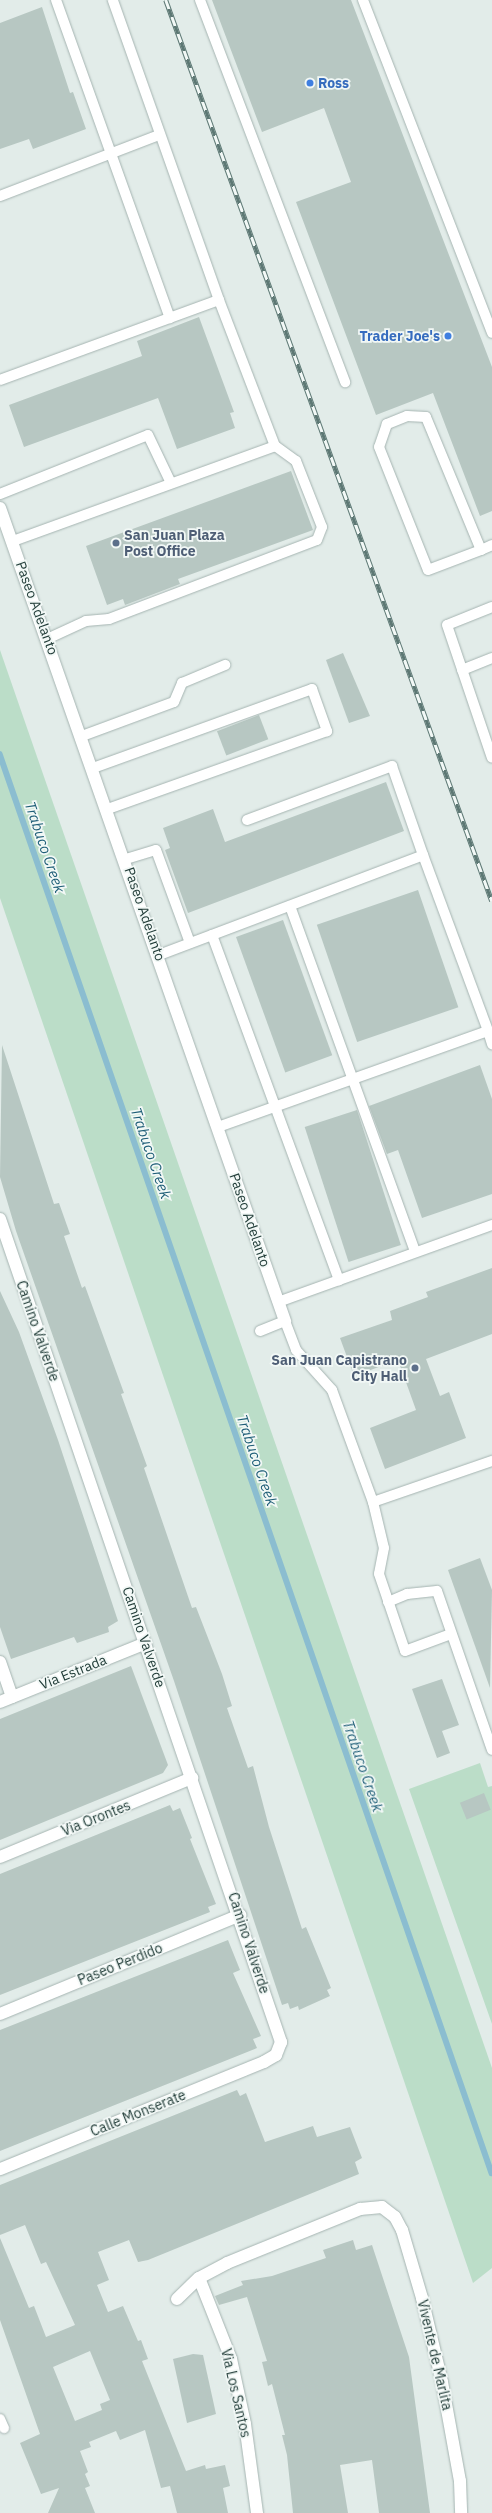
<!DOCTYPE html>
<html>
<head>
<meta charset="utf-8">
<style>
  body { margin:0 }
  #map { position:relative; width:492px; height:2513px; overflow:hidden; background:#e2ece9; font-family:"IBM Plex Sans",sans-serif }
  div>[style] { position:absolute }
  .green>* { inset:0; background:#bbddc8 }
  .stream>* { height:5.5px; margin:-2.75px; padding:0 2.75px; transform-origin:2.75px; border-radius:2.75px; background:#8bbdd0 }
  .building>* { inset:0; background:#b7c7c2; transform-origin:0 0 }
  .roads { filter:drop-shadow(0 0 1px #a5b4b1) drop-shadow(0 0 1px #a5b4b1) }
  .service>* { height:10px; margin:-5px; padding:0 5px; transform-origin:5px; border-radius:5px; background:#fff }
  .minor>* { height:12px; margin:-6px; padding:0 6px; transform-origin:6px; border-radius:6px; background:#fff }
  .tertiary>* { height:12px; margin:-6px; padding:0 6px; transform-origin:6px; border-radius:6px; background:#fff }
  .rail>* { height:4.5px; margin-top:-2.25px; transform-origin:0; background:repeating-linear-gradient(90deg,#f2f8f6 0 9px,#5d7874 0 18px); box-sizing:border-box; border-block:1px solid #5d7874 }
  .dots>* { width:11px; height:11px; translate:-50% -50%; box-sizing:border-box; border:2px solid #f2f8f6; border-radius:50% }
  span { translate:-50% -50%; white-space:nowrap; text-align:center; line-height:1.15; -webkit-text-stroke:3.5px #f2f8f6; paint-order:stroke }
  .shop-label { font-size:14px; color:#366cbe; font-weight:700 }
  .left { translate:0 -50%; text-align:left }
  .right { translate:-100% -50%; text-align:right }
  .service-label { font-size:14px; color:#4e5e75; font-weight:700 }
  .street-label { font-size:14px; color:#223d39 }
  .water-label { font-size:15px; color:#1e5e77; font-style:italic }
</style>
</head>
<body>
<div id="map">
  <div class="green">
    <i style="clip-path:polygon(0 650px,492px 2068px,492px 2268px,473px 2283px,0 898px)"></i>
    <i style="clip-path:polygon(480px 1763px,488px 1787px,492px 1786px,492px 2024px,409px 1789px)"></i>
  </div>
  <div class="stream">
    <i style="left:0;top:754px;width:1502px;rotate:70.88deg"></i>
  </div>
  <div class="building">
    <i style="clip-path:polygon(212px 0,351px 0,492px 367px,492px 511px,480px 516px,433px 393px,376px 415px,296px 202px,351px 182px,324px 108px,262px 132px)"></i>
    <i style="clip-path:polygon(42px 7px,70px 93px,73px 92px,86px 129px,33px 149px,29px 139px,0 149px,0 23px)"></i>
    <i style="clip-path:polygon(199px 317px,234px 412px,230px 413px,235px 428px,177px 449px,158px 398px,24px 447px,9px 405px,142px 356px,137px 341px)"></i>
    <i style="clip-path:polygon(291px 471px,313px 530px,178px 579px,180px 584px,125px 605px,123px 599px,107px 605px,86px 546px)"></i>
    <i style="clip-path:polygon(343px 653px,370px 716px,349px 723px,326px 660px)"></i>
    <i style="left:259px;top:715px;width:26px;height:45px;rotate:69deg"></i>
    <i style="clip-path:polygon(386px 782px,404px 831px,188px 913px,165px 850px,170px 848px,163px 828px,213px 809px,225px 842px)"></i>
    <i style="left:418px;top:890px;width:124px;height:107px;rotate:71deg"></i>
    <i style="left:283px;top:920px;width:144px;height:50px;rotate:70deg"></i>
    <i style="clip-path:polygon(2px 1045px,54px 1204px,59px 1203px,70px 1234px,64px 1236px,82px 1288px,85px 1286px,124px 1393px,121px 1394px,147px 1466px,144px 1468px,192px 1608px,196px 1607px,222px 1674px,232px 1706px,227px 1708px,248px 1768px,253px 1766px,269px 1827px,302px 1929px,306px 1927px,331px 1988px,327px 1990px,330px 1996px,299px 2010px,298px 2006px,290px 2009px,288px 2003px,282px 2005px,174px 1681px,16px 1231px,0 1177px)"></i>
    <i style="clip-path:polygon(480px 1065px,492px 1099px,492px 1194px,422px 1218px,398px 1150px,387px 1154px,369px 1106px)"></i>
    <i style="left:357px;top:1110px;width:142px;height:55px;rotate:72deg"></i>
    <i style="clip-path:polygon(492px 1268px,492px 1334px,426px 1359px,440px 1396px,449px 1392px,466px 1438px,385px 1469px,370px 1428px,416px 1410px,398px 1360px,354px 1376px,340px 1338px,392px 1320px,390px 1311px,428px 1297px,426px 1292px)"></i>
    <i style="clip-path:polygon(0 1291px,19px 1332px,58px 1440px,118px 1621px,108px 1627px,109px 1632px,77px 1643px,74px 1637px,11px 1659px,0 1627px)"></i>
    <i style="clip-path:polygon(480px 1558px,492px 1590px,490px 1688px,448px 1570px)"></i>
    <i style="clip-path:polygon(131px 1666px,168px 1765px,163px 1773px,0 1840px,0 1719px)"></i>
    <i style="clip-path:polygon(442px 1679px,459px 1725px,442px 1731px,450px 1753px,437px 1758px,412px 1689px)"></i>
    <i style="left:484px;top:1793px;width:18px;height:26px;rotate:68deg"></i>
    <i style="clip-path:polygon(170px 1805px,173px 1811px,180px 1808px,192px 1838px,190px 1839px,216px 1904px,208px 1907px,210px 1912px,0 1995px,0 1874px)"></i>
    <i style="clip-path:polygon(228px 1940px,240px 1970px,233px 1973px,261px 2036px,253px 2039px,257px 2048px,0 2151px,0 2030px)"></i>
    <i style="clip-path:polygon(evenodd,237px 2090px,240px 2096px,246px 2093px,265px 2142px,313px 2126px,317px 2137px,350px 2127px,362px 2158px,355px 2162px,359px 2174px,148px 2260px,138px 2262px,129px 2240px,98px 2252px,109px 2280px,97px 2285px,108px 2312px,123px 2306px,138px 2341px,141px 2340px,148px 2359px,142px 2361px,186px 2471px,205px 2465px,206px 2469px,225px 2465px,230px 2486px,223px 2488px,228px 2513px,177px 2513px,170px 2486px,161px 2488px,145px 2430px,120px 2440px,116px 2431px,89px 2442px,91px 2447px,80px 2451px,88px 2472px,85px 2474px,90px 2486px,85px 2488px,95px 2513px,48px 2513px,59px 2488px,41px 2494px,20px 2443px,40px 2434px,0 2320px,0 2238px,29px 2308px,34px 2306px,46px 2337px,75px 2325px,46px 2262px,41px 2264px,25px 2225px,0 2235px,0 2185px,237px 2090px,90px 2351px,110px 2400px,100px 2404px,102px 2410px,75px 2421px,53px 2367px,90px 2351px)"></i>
    <i style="clip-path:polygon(353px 2240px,356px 2250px,372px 2245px,409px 2357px,430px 2513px,379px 2513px,372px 2460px,340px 2465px,348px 2513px,293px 2513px,287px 2455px,282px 2435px,285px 2435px,272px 2384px,268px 2386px,262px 2362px,267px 2361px,247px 2297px,219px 2305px,215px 2296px,243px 2285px,241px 2281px,272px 2276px,326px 2258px,323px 2250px)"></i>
    <i style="clip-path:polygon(193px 2354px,203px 2355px,216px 2414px,187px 2423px,173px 2359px)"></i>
  </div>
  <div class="roads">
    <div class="service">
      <i style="left:56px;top:0;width:338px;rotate:70.3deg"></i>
      <i style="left:200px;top:0;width:409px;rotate:69.2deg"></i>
      <i style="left:363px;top:0;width:357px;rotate:68.8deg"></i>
      <i style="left:0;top:196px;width:170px;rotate:-21deg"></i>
      <i style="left:0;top:380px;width:233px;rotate:-20.1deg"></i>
      <i style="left:0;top:494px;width:159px;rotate:-21.7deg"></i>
      <i style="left:148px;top:435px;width:53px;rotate:64.4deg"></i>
      <i style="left:13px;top:541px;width:279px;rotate:-19.9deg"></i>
      <i style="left:481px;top:550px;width:144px;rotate:-112.5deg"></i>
      <i style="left:426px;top:417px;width:19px;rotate:-177deg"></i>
      <i style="left:407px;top:416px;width:22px;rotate:158deg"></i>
      <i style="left:387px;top:424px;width:24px;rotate:109deg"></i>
      <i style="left:379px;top:447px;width:132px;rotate:68.3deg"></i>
      <i style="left:428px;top:570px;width:57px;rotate:-20.7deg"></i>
      <i style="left:481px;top:550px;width:12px;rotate:-24deg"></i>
      <i style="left:492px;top:607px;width:48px;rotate:158.2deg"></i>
      <i style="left:447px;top:625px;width:140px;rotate:71.3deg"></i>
      <i style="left:47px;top:639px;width:43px;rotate:-24.8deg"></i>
      <i style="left:86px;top:621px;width:23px;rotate:-5deg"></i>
      <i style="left:109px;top:619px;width:222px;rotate:-20.8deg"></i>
      <i style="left:317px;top:540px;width:14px;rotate:-69deg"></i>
      <i style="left:322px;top:527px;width:71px;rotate:-111.5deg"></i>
      <i style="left:296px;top:461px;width:26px;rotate:-144deg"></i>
      <i style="left:275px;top:446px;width:156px;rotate:-111deg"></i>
      <i style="left:219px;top:300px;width:318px;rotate:-109.5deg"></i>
      <i style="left:462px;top:670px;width:32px;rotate:-22deg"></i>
      <i style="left:82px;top:736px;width:98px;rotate:-20.3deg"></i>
      <i style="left:174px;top:702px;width:21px;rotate:-67deg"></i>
      <i style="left:182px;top:683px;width:47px;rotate:-22.7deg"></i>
      <i style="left:93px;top:768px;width:233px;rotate:-19.8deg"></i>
      <i style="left:312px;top:689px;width:45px;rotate:70.3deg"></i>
      <i style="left:327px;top:731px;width:232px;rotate:160.4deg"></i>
      <i style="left:247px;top:820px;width:155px;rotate:-20.4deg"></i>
      <i style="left:392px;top:766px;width:94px;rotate:70.8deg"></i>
      <i style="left:126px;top:859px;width:31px;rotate:-17deg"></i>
      <i style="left:156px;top:850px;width:99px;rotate:69.9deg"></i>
      <i style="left:290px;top:906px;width:368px;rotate:70.1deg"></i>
      <i style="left:212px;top:935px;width:368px;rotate:69.8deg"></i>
      <i style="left:159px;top:955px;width:282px;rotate:-20.7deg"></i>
      <i style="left:423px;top:855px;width:188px;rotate:69.7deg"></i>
      <i style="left:218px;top:1127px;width:287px;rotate:-19.6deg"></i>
      <i style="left:488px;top:1031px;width:14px;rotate:73deg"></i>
      <i style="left:278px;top:1302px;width:227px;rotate:-19.8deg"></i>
      <i style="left:260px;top:1331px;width:27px;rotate:-22deg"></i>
      <i style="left:285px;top:1321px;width:31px;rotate:69deg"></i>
      <i style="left:296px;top:1350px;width:54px;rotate:48deg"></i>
      <i style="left:332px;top:1390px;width:119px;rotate:69.9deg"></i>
      <i style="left:373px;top:1502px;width:47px;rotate:76.6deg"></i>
      <i style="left:384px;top:1548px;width:26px;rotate:101deg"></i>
      <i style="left:379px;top:1574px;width:81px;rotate:71.3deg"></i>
      <i style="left:405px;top:1651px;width:49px;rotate:-20.3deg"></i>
      <i style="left:373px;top:1502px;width:126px;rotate:-19deg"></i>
      <i style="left:388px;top:1602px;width:21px;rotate:-23deg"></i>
      <i style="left:407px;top:1594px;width:30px;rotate:-6deg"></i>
      <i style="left:437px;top:1591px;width:168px;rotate:70.9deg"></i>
      <i style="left:0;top:2419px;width:10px;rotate:66deg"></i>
    </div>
    <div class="minor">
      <i style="left:0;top:1219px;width:870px;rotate:71.15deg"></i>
      <i style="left:281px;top:2042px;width:14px;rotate:111deg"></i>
      <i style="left:276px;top:2055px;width:14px;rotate:150deg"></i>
      <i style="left:264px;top:2062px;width:285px;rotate:157.9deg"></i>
      <i style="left:0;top:1662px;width:37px;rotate:71deg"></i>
      <i style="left:0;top:1702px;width:157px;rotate:-22deg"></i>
      <i style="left:0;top:1857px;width:208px;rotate:-22.4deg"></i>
      <i style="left:0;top:2014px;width:260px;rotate:-22.4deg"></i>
      <i style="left:199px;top:2278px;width:87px;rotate:68.4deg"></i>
      <i style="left:231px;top:2359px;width:66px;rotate:77.8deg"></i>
      <i style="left:245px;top:2424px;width:90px;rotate:82.3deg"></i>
      <i style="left:177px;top:2299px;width:30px;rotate:-44deg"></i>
      <i style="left:199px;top:2278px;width:32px;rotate:-28deg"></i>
      <i style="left:227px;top:2263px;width:144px;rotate:-22.1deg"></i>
      <i style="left:360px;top:2209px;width:22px;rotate:-5deg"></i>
      <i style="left:382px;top:2207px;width:16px;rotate:38deg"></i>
      <i style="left:395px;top:2217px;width:15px;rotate:62deg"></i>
      <i style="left:402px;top:2230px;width:71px;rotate:73.6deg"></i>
      <i style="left:422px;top:2298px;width:86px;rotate:76.6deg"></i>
      <i style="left:442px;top:2382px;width:101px;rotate:79.7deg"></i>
      <i style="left:460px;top:2481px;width:32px;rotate:88deg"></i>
    </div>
    <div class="tertiary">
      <i style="left:0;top:508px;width:862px;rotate:70.68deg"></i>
    </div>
  </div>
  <div class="rail">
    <i style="left:166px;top:0;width:958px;rotate:70.11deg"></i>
  </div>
  <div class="dots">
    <i style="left:310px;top:83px;background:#3f7fe0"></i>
    <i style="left:448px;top:336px;background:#3f7fe0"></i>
    <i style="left:116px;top:543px;background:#5c6f8a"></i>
    <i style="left:415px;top:1368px;background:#5c6f8a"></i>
  </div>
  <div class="shop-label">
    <span class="left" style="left:318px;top:83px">Ross</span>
    <span class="right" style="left:440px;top:336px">Trader Joe's</span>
  </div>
  <div class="service-label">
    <span class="left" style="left:124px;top:543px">San Juan Plaza<br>Post Office</span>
    <span class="right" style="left:407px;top:1368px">San Juan Capistrano<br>City Hall</span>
  </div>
  <div class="street-label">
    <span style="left:37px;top:608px;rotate:70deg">Paseo Adelanto</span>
    <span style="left:145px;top:914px;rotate:71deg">Paseo Adelanto</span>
    <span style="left:250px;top:1220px;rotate:71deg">Paseo Adelanto</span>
    <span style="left:38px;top:1331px;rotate:71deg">Camino Valverde</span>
    <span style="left:144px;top:1637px;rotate:71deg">Camino Valverde</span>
    <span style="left:73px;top:1672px;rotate:-22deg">Via Estrada</span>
    <span style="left:96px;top:1818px;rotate:-22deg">Via Orontes</span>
    <span style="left:249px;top:1943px;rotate:72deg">Camino Valverde</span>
    <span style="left:120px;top:1964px;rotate:-22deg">Paseo Perdido</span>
    <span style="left:138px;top:2113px;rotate:-22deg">Calle Monserate</span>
    <span style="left:435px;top:2355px;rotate:77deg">Vivente de Marlita</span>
    <span style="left:236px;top:2393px;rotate:77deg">Via Los Santos</span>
  </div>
  <div class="water-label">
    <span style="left:45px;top:847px;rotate:71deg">Trabuco Creek</span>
    <span style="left:151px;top:1153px;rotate:71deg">Trabuco Creek</span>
    <span style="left:257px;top:1460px;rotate:71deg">Trabuco Creek</span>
    <span style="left:363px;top:1766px;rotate:71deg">Trabuco Creek</span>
  </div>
</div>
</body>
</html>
